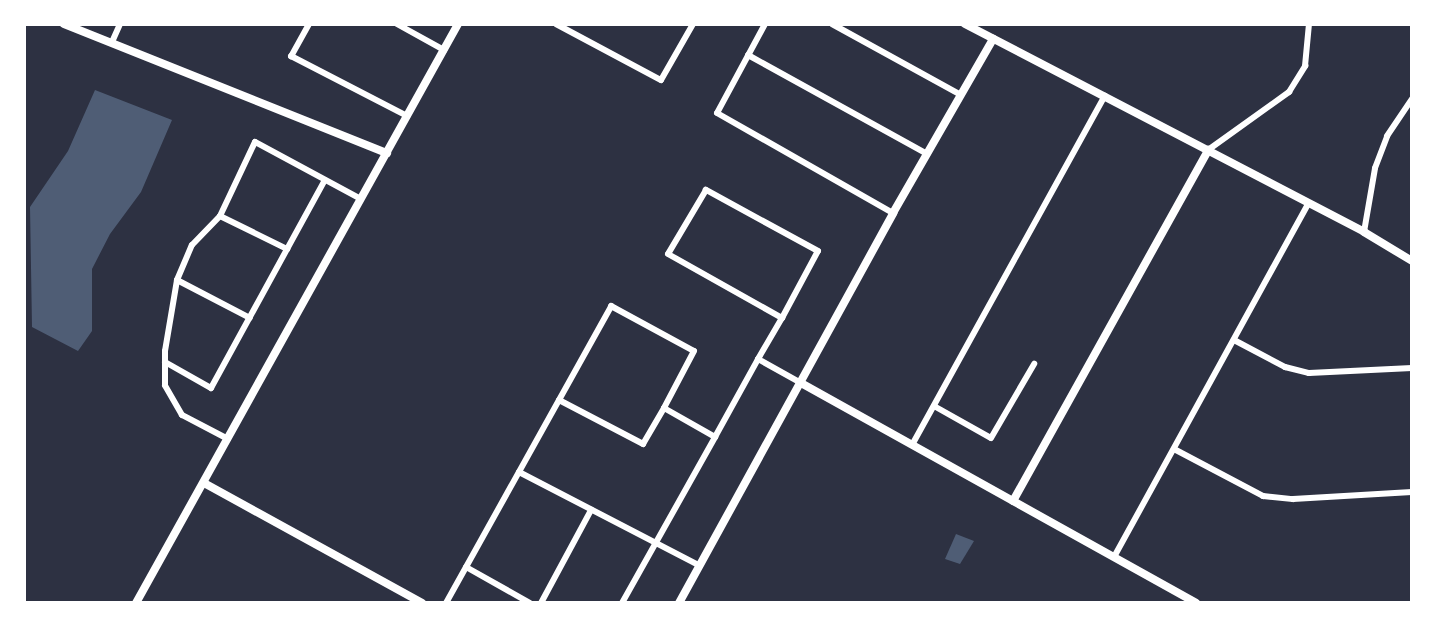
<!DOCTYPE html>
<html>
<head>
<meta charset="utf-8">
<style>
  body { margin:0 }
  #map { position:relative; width:1436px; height:627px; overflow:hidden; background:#2d3142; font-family:Arial,sans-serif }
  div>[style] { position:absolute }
  .water>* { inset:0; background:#4f5d75 }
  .minor>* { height:6px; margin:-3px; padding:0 3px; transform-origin:3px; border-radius:3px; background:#fff }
  .tertiary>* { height:8px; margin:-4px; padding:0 4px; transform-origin:4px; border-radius:4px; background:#fff }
  .secondary>* { height:8px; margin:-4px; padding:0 4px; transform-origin:4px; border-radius:4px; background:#fff }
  span { translate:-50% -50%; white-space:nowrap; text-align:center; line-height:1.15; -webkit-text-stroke:4.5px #fff; paint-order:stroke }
  .frame { position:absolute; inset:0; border:26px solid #fff; pointer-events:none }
</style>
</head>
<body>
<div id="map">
  <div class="water">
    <i style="clip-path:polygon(95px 90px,172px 120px,141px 192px,110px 234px,92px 269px,92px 331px,78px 351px,32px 327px,30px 207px,68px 151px)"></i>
    <i style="clip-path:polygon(956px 534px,974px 541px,960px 564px,945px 559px)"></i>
  </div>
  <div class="minor">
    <i style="left:309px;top:24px;width:37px;rotate:119deg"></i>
    <i style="left:291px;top:56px;width:131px;rotate:27.3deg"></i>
    <i style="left:397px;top:24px;width:54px;rotate:29deg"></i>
    <i style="left:556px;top:24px;width:119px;rotate:28.1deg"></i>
    <i style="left:661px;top:80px;width:64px;rotate:-60.3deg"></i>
    <i style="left:765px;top:24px;width:101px;rotate:118.3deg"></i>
    <i style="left:717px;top:113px;width:202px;rotate:29.6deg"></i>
    <i style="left:832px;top:24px;width:147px;rotate:28.8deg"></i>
    <i style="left:112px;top:42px;width:20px;rotate:-66deg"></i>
    <i style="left:748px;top:55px;width:205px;rotate:28.9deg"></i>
    <i style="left:1208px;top:150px;width:100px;rotate:-35.6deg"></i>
    <i style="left:1289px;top:92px;width:31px;rotate:-58deg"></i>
    <i style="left:1305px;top:66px;width:42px;rotate:-84.6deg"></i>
    <i style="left:220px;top:216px;width:75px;rotate:26.2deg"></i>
    <i style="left:1364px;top:232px;width:65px;rotate:-80.2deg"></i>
    <i style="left:1375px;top:168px;width:34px;rotate:-69deg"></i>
    <i style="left:1387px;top:136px;width:45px;rotate:-56deg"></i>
    <i style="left:177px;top:280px;width:82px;rotate:27.5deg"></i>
    <i style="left:1234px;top:340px;width:58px;rotate:27.9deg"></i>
    <i style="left:1285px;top:367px;width:25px;rotate:14deg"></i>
    <i style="left:1309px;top:373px;width:103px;rotate:-2.8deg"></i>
    <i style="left:758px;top:359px;width:48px;rotate:-59.7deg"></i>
    <i style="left:782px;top:318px;width:76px;rotate:-61.8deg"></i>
    <i style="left:818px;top:251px;width:128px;rotate:-151.4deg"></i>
    <i style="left:706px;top:190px;width:74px;rotate:120.7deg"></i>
    <i style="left:668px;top:254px;width:131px;rotate:29.3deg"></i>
    <i style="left:165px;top:362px;width:53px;rotate:29.5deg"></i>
    <i style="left:211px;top:388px;width:237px;rotate:-61.3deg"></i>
    <i style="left:559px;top:400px;width:95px;rotate:27.6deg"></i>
    <i style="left:643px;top:444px;width:42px;rotate:-59.7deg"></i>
    <i style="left:934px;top:406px;width:65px;rotate:29.3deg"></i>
    <i style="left:991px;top:438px;width:86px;rotate:-59.8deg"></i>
    <i style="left:228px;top:439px;width:52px;rotate:-152.4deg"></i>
    <i style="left:182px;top:415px;width:34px;rotate:-120deg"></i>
    <i style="left:165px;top:385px;width:34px;rotate:-90deg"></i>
    <i style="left:165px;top:351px;width:72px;rotate:-80.4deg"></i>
    <i style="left:177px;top:280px;width:38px;rotate:-67deg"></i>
    <i style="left:192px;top:245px;width:40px;rotate:-46deg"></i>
    <i style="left:220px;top:216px;width:82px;rotate:-64.7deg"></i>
    <i style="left:255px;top:142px;width:120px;rotate:28.3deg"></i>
    <i style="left:912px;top:445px;width:399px;rotate:-61.1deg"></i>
    <i style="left:1174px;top:449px;width:101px;rotate:27.8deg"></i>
    <i style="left:1263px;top:496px;width:30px;rotate:6deg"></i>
    <i style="left:1293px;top:499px;width:119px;rotate:-3.4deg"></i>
    <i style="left:519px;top:472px;width:204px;rotate:27.4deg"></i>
    <i style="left:1114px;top:557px;width:404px;rotate:-61.2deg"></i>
    <i style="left:466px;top:567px;width:73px;rotate:29.4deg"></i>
    <i style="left:446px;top:603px;width:340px;rotate:-60.9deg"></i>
    <i style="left:611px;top:306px;width:94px;rotate:28.5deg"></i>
    <i style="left:694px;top:351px;width:64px;rotate:117.8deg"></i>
    <i style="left:664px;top:408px;width:59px;rotate:29.6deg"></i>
    <i style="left:715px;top:437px;width:89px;rotate:-61.1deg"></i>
    <i style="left:758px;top:359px;width:49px;rotate:29.2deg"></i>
    <i style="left:541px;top:603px;width:106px;rotate:-61.7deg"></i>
    <i style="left:622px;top:603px;width:190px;rotate:-60.7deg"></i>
  </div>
  <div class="tertiary">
    <i style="left:64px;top:24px;width:348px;rotate:21.8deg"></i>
    <i style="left:801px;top:383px;width:452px;rotate:29.1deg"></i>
    <i style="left:204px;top:483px;width:249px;rotate:28.8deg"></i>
    <i style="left:1013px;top:501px;width:402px;rotate:-60.9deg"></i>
    <i style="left:136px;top:603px;width:663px;rotate:-60.92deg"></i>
    <i style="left:679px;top:603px;width:445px;rotate:-61.2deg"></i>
    <i style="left:893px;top:213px;width:201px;rotate:-60.1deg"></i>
  </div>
  <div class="secondary">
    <i style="left:965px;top:24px;width:450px;rotate:27.5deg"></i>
    <i style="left:1364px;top:232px;width:56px;rotate:31.1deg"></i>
  </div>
  <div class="frame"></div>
</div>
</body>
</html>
